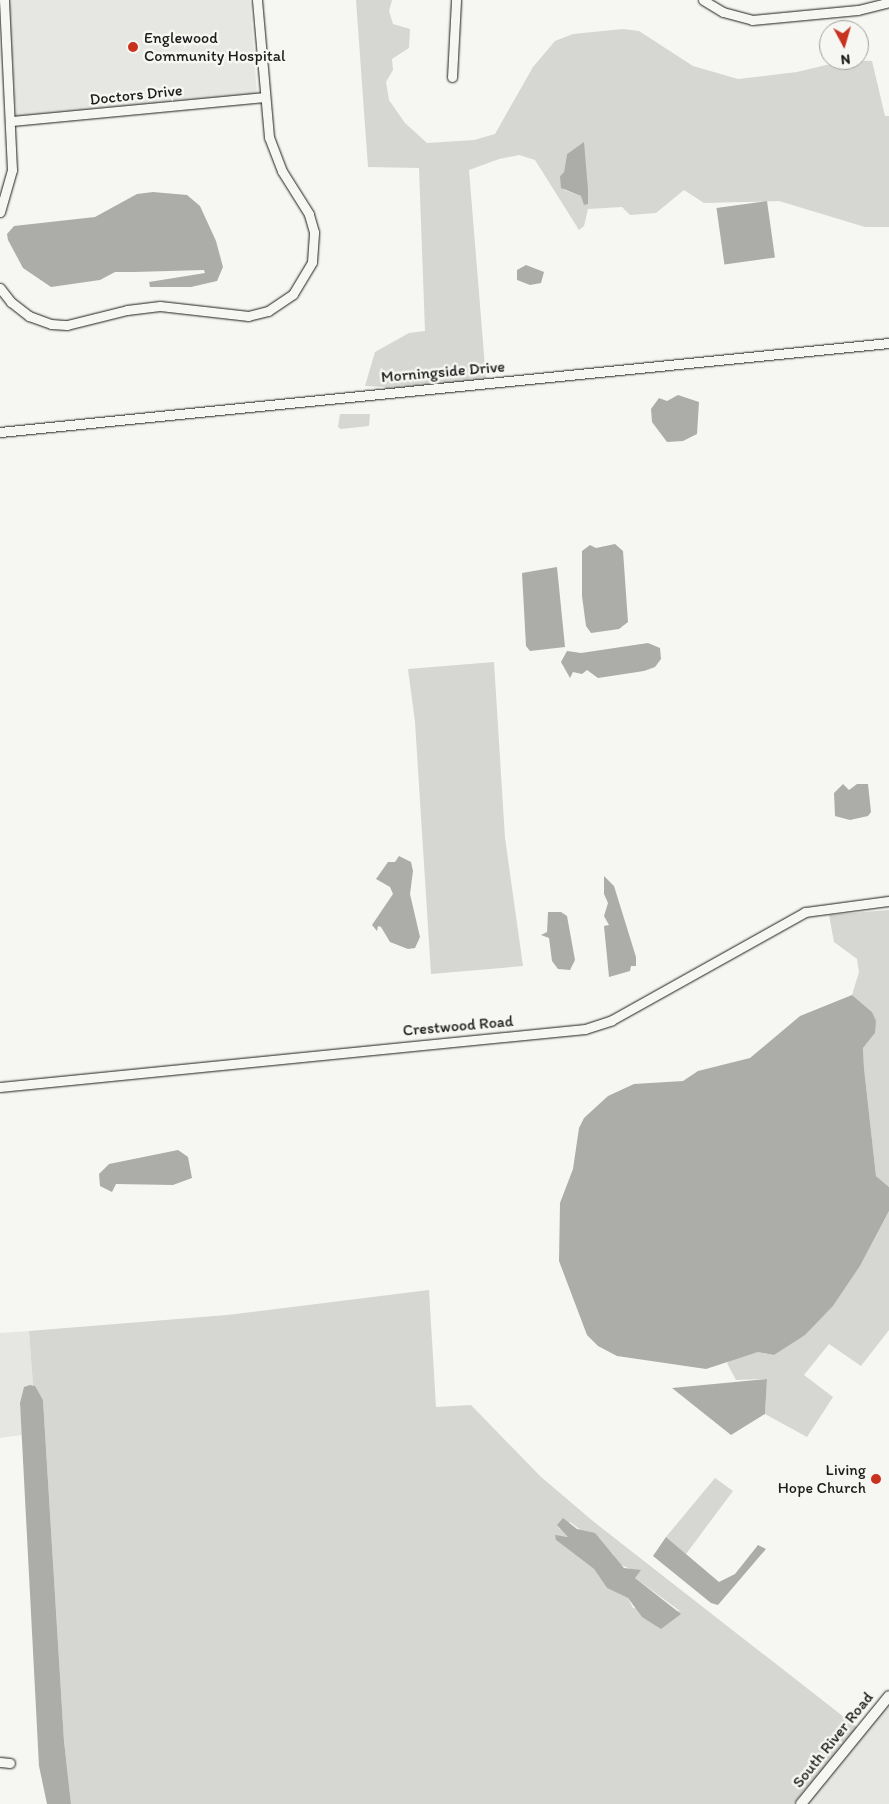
<!DOCTYPE html>
<html>
<head>
<meta charset="utf-8">
<style>
  body { margin:0 }
  #map { position:relative; width:889px; height:1804px; overflow:hidden; background:#f6f6f2; font-family:Itim,sans-serif }
  div>[style] { position:absolute }
  .built>* { inset:0; background:#e6e6e2 }
  .green>* { inset:0; background:#d6d6d2 }
  .water>* { inset:0; background:#acaca9; transform-origin:0 0 }
  .roads { filter:drop-shadow(0 0 1px #1c1c1c) drop-shadow(0 0 1px #1c1c1c) }
  .minor>* { height:9px; margin:-4.5px; padding:0 4.5px; transform-origin:4.5px; border-radius:4.5px; background:#f6f6f2 }
  .major>* { height:10px; margin:-5px; padding:0 5px; transform-origin:5px; border-radius:5px; background:#f6f6f2 }
  .dots>* { width:14px; height:14px; translate:-50% -50%; box-sizing:border-box; border:2px solid #f6f6f2; border-radius:50% }
  span { translate:-50% -50%; white-space:nowrap; text-align:center; line-height:1.15; -webkit-text-stroke:5px #f6f6f2; paint-order:stroke }
  .poi-label { font-size:16px; color:#1c1c1c }
  .left { translate:0 -50%; text-align:left }
  .right { translate:-100% -50%; text-align:right }
  .street-label { font-size:16px; color:#1c1c1c }
  .north { position:absolute; left:819px; top:20px; width:50px; height:50px; box-sizing:border-box; background:#f6f6f2; border:1px solid #9f9f9c; border-radius:50%; rotate:174deg; font-size:14px; font-weight:700; line-height:20px; text-align:center; color:#1c1c1c }
  .north::after { content:''; display:block; margin:auto; width:18px; height:22px; background:#c8321e; clip-path:polygon(50% 0,100% 100%,50% 72%,0 100%) }
</style>
</head>
<body>
<div id="map">
  <div class="built">
    <i style="clip-path:polygon(9px 0,250px 0,257px 95px,16px 118px)"></i>
    <i style="clip-path:polygon(29px 1331px,33px 1385px,30px 1385px,20px 1403px,22px 1435px,0 1438px,0 1333px)"></i>
    <i style="clip-path:polygon(889px 1702px,889px 1804px,806px 1804px)"></i>
  </div>
  <div class="green">
    <i style="clip-path:polygon(evenodd,356px 0,392px 0,389px 11px,393px 24px,410px 29px,409px 48px,392px 59px,393px 70px,386px 82px,389px 100px,405px 123px,427px 143px,474px 140px,495px 134px,533px 67px,555px 41px,573px 34px,623px 29px,639px 31px,693px 66px,738px 79px,797px 72px,847px 60px,872px 61px,885px 116px,889px 116px,889px 227px,865px 227px,779px 201px,704px 203px,684px 190px,656px 213px,630px 215px,622px 207px,588px 209px,584px 226px,579px 230px,535px 160px,519px 155px,499px 159px,469px 170px,486px 379px,386px 389px,385px 387px,365px 386px,375px 352px,409px 333px,425px 331px,419px 168px,368px 167px,356px 0,583px 143px,586px 181px,581px 196px,564px 190px,560px 176px,564px 172px,567px 154px,583px 143px)"></i>
    <i style="clip-path:polygon(340px 414px,370px 414px,369px 426px,341px 429px,338px 427px)"></i>
    <i style="clip-path:polygon(494px 662px,505px 838px,523px 966px,431px 974px,415px 722px,408px 669px)"></i>
    <i style="clip-path:polygon(889px 910px,889px 1187px,876px 1176px,864px 1068px,863px 1048px,875px 1033px,872px 1012px,852px 995px,859px 972px,857px 959px,834px 942px,829px 915px)"></i>
    <i style="clip-path:polygon(889px 1211px,889px 1330px,861px 1366px,829px 1344px,804px 1375px,833px 1397px,807px 1437px,765px 1414px,767px 1379px,736px 1380px,727px 1363px,732px 1359px,758px 1352px,774px 1355px,805px 1334px,833px 1306px,860px 1266px)"></i>
    <i style="clip-path:polygon(evenodd,429px 1290px,436px 1407px,471px 1405px,540px 1476px,594px 1522px,858px 1728px,793px 1804px,71px 1804px,64px 1741px,43px 1400px,33px 1385px,29px 1331px,227px 1315px,429px 1290px,570px 1522px,613px 1554px,617px 1563px,630px 1569px,635px 1578px,680px 1611px,633px 1608px,628px 1598px,607px 1588px,594px 1569px,556px 1540px,559px 1536px,568px 1537px,564px 1530px,558px 1528px,570px 1522px)"></i>
    <i style="clip-path:polygon(715px 1478px,733px 1491px,686px 1554px,666px 1537px)"></i>
  </div>
  <div class="water">
    <i style="clip-path:polygon(584px 142px,588px 190px,588px 204px,584px 205px,581px 196px,561px 188px,560px 176px,564px 172px,567px 154px)"></i>
    <i style="clip-path:polygon(153px 192px,187px 195px,200px 206px,216px 241px,223px 267px,217px 281px,191px 287px,150px 287px,149px 282px,205px 273px,204px 270px,134px 272px,115px 272px,100px 280px,51px 287px,23px 268px,8px 240px,7px 234px,14px 226px,95px 217px,137px 194px)"></i>
    <i style="left:767px;top:201px;width:57px;height:51px;rotate:82deg"></i>
    <i style="clip-path:polygon(526px 265px,544px 272px,541px 283px,530px 285px,517px 280px,517px 270px)"></i>
    <i style="clip-path:polygon(678px 395px,699px 402px,697px 434px,683px 441px,667px 442px,652px 422px,651px 409px,659px 398px,667px 401px)"></i>
    <i style="clip-path:polygon(615px 544px,623px 551px,628px 622px,619px 629px,591px 633px,586px 626px,582px 596px,582px 551px,590px 545px,596px 548px)"></i>
    <i style="clip-path:polygon(557px 567px,565px 647px,530px 651px,526px 646px,522px 573px)"></i>
    <i style="clip-path:polygon(648px 643px,660px 648px,661px 659px,655px 667px,644px 671px,598px 678px,587px 670px,582px 674px,573px 672px,570px 678px,561px 662px,567px 651px,581px 653px)"></i>
    <i style="clip-path:polygon(843px 784px,849px 790px,857px 784px,868px 784px,871px 812px,868px 816px,850px 820px,835px 816px,834px 793px)"></i>
    <i style="clip-path:polygon(399px 856px,411px 862px,413px 871px,410px 894px,420px 937px,415px 948px,408px 949px,390px 942px,381px 927px,378px 926px,377px 931px,372px 925px,393px 894px,390px 887px,376px 879px,388px 862px,395px 862px)"></i>
    <i style="clip-path:polygon(604px 876px,614px 886px,636px 957px,636px 966px,631px 966px,630px 971px,609px 977px,604px 926px,609px 925px,604px 916px,608px 903px,604px 894px)"></i>
    <i style="clip-path:polygon(548px 912px,561px 912px,567px 916px,575px 960px,570px 970px,558px 969px,552px 961px,549px 938px,541px 935px,547px 932px)"></i>
    <i style="clip-path:polygon(852px 995px,872px 1012px,876px 1021px,875px 1033px,863px 1048px,864px 1068px,876px 1176px,889px 1187px,889px 1211px,860px 1266px,833px 1306px,805px 1335px,774px 1355px,758px 1352px,706px 1369px,617px 1356px,598px 1346px,587px 1335px,559px 1261px,560px 1203px,573px 1169px,579px 1128px,584px 1118px,608px 1096px,634px 1084px,683px 1081px,698px 1071px,750px 1058px,800px 1016px)"></i>
    <i style="clip-path:polygon(178px 1150px,188px 1157px,192px 1178px,173px 1185px,116px 1184px,112px 1192px,100px 1186px,99px 1174px,109px 1164px)"></i>
    <i style="clip-path:polygon(767px 1379px,765px 1414px,731px 1435px,672px 1388px)"></i>
    <i style="clip-path:polygon(30px 1385px,35px 1386px,43px 1400px,64px 1741px,71px 1804px,47px 1804px,39px 1766px,20px 1403px,24px 1387px)"></i>
    <i style="clip-path:polygon(563px 1518px,577px 1529px,595px 1533px,624px 1568px,641px 1570px,635px 1578px,681px 1614px,661px 1629px,642px 1617px,628px 1598px,607px 1588px,594px 1569px,556px 1540px,555px 1535px,568px 1537px,557px 1525px)"></i>
    <i style="clip-path:polygon(666px 1537px,719px 1582px,735px 1574px,758px 1545px,766px 1549px,718px 1605px,711px 1603px,653px 1556px)"></i>
  </div>
  <div class="roads">
    <div class="minor">
      <i style="left:703px;top:0;width:23px;rotate:31deg"></i>
      <i style="left:723px;top:12px;width:30px;rotate:15deg"></i>
      <i style="left:752px;top:20px;width:106px;rotate:-5.4deg"></i>
      <i style="left:858px;top:10px;width:32px;rotate:-14deg"></i>
      <i style="left:452px;top:77px;width:77px;rotate:-87deg"></i>
      <i style="left:11px;top:121px;width:253px;rotate:-5.4deg"></i>
      <i style="left:0;top:212px;width:44px;rotate:-74.1deg"></i>
      <i style="left:12px;top:170px;width:170px;rotate:-92.7deg"></i>
      <i style="left:0;top:288px;width:18px;rotate:52deg"></i>
      <i style="left:11px;top:302px;width:23px;rotate:38deg"></i>
      <i style="left:29px;top:316px;width:23px;rotate:20deg"></i>
      <i style="left:51px;top:324px;width:16px;rotate:4deg"></i>
      <i style="left:67px;top:325px;width:62px;rotate:-14deg"></i>
      <i style="left:127px;top:310px;width:33px;rotate:-7deg"></i>
      <i style="left:160px;top:306px;width:89px;rotate:6.5deg"></i>
      <i style="left:248px;top:316px;width:21px;rotate:-14deg"></i>
      <i style="left:268px;top:311px;width:30px;rotate:-34deg"></i>
      <i style="left:293px;top:294px;width:37px;rotate:-59deg"></i>
      <i style="left:312px;top:262px;width:30px;rotate:-86deg"></i>
      <i style="left:314px;top:232px;width:19px;rotate:-106deg"></i>
      <i style="left:309px;top:214px;width:51px;rotate:-122.1deg"></i>
      <i style="left:282px;top:171px;width:36px;rotate:-111deg"></i>
      <i style="left:269px;top:137px;width:138px;rotate:-95deg"></i>
      <i style="left:0;top:432px;width:893px;rotate:-5.72deg"></i>
      <i style="left:0;top:1087px;width:588px;rotate:-5.66deg"></i>
      <i style="left:585px;top:1029px;width:28px;rotate:-18deg"></i>
      <i style="left:612px;top:1020px;width:221px;rotate:-29.2deg"></i>
      <i style="left:805px;top:912px;width:85px;rotate:-7.5deg"></i>
      <i style="left:0;top:1762px;width:10px;rotate:6deg"></i>
    </div>
    <div class="major">
      <i style="left:801px;top:1804px;width:139px;rotate:-50.8deg"></i>
    </div>
  </div>
  <div class="dots">
    <i style="left:133px;top:47px;background:#c8321e"></i>
    <i style="left:876px;top:1479px;background:#c8321e"></i>
  </div>
  <div class="poi-label">
    <span class="left" style="left:144px;top:47px">Englewood<br>Community Hospital</span>
    <span class="right" style="left:866px;top:1479px">Living<br>Hope Church</span>
  </div>
  <div class="street-label">
    <span style="left:136px;top:95px;rotate:-6deg">Doctors Drive</span>
    <span style="left:443px;top:372px;rotate:-5deg">Morningside Drive</span>
    <span style="left:458px;top:1026px;rotate:-5deg">Crestwood Road</span>
    <span style="left:833px;top:1740px;rotate:-51deg">South River Road</span>
  </div>
  <div class="north">N</div>
</div>
</body>
</html>
